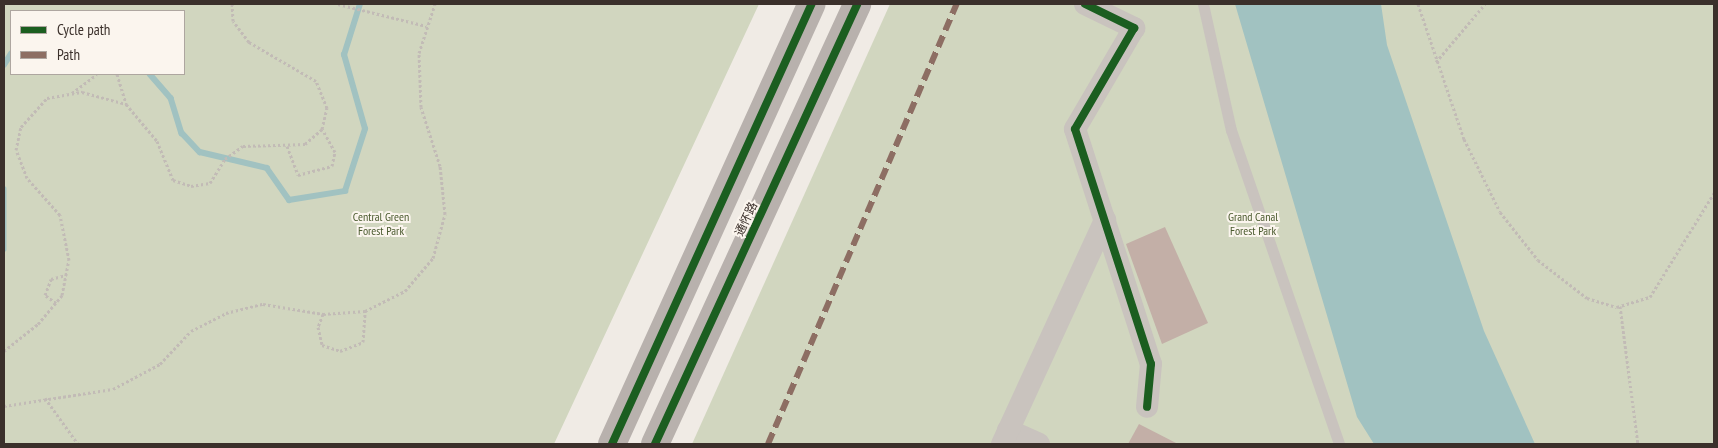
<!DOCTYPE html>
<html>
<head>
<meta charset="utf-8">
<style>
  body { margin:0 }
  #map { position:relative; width:1718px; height:448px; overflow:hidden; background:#f0ebe5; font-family:"PT Sans Narrow","Noto Sans SC",sans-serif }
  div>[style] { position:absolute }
  .green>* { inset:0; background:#d1d6bf }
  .water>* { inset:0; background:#a1c2c1 }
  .stream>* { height:5.5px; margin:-2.75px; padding:0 2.75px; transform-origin:2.75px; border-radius:2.75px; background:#a1c2c1 }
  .building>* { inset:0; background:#c3afa7 }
  .path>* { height:3px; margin-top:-1.5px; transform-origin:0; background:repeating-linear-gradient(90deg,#c2bbb6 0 2.5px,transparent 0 5px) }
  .service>* { height:11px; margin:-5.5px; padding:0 5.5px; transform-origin:5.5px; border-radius:5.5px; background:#c9c3be }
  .minor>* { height:22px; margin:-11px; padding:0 11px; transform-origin:11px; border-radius:11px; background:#c9c3be }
  .primary>* { height:28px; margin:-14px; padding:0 14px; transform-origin:14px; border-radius:14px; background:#b8b1ad }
  .quiet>* { height:6px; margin-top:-3px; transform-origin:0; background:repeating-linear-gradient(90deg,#8d6e63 0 12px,transparent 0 18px) }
  .cycleway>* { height:8px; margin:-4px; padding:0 4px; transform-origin:4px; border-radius:4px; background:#1b5e20 }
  span { translate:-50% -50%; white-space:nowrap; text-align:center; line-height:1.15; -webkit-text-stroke:4px #fbf5ee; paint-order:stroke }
  .park-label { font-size:12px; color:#4a5a2e }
  .street-label { font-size:12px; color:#3b302b }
  .frame { position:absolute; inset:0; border:5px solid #3b302b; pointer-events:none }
  .legend { position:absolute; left:10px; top:10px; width:175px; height:65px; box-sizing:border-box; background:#fbf5ee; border:1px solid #aea6a0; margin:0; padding:6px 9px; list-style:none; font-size:15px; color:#3b302b }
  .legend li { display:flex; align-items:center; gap:10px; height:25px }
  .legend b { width:25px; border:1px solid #aea6a0 }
</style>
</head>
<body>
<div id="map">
  <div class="green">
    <i style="clip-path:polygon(evenodd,4px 4px,759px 4px,554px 444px,4px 444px,4px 4px,11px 11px,184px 11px,184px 74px,11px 74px,11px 11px)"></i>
    <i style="clip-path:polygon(890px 4px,1714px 4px,1714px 444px,692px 444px)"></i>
  </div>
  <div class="water">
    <i style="clip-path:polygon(1235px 4px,1381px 4px,1387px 45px,1484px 331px,1535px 444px,1374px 444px,1357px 417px)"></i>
  </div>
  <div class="stream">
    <i style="left:4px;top:65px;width:13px;rotate:-58deg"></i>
    <i style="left:150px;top:74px;width:32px;rotate:49deg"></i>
    <i style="left:171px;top:98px;width:37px;rotate:73deg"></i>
    <i style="left:182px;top:133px;width:26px;rotate:47deg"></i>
    <i style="left:200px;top:152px;width:69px;rotate:13.4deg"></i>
    <i style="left:267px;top:168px;width:39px;rotate:55deg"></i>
    <i style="left:289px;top:200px;width:57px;rotate:-9.1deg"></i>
    <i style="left:345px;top:191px;width:65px;rotate:-72.1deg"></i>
    <i style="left:365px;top:129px;width:77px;rotate:-105.8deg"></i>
    <i style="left:344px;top:55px;width:53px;rotate:-72.6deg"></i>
    <i style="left:4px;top:189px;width:60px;rotate:90deg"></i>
  </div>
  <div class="building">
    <i style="clip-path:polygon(1165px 227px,1208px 323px,1162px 344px,1126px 244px)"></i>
    <i style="clip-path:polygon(1139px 424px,1178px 444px,1128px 444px)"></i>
  </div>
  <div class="path">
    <i style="left:338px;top:4px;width:91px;rotate:14deg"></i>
    <i style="left:1418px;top:4px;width:143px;rotate:71.2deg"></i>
    <i style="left:1464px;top:139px;width:81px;rotate:63.7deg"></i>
    <i style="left:1500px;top:212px;width:61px;rotate:51.6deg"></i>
    <i style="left:1538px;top:260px;width:62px;rotate:37.8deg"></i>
    <i style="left:1587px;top:298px;width:31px;rotate:17deg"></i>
    <i style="left:1617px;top:307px;width:34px;rotate:-17deg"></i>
    <i style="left:1650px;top:297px;width:122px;rotate:-58.4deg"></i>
    <i style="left:1436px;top:62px;width:76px;rotate:-49.8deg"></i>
    <i style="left:117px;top:74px;width:31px;rotate:73deg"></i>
    <i style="left:72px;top:93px;width:31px;rotate:-37deg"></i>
    <i style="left:287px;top:146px;width:31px;rotate:69deg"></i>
    <i style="left:298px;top:175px;width:35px;rotate:-15deg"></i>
    <i style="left:332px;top:166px;width:14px;rotate:-78deg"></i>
    <i style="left:335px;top:152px;width:26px;rotate:-119deg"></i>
    <i style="left:56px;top:303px;width:14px;rotate:-144deg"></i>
    <i style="left:45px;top:295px;width:17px;rotate:-69deg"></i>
    <i style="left:51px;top:279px;width:16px;rotate:-15deg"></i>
    <i style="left:1620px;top:306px;width:139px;rotate:82.6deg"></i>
    <i style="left:323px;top:314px;width:14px;rotate:111deg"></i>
    <i style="left:318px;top:327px;width:18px;rotate:77deg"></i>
    <i style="left:322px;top:345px;width:19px;rotate:18deg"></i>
    <i style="left:340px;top:351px;width:25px;rotate:-21deg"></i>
    <i style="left:363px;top:342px;width:31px;rotate:-86deg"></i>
    <i style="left:4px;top:351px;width:43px;rotate:-38.5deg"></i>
    <i style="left:38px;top:324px;width:38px;rotate:-50deg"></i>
    <i style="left:62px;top:295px;width:36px;rotate:-79deg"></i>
    <i style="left:69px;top:260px;width:46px;rotate:-101.3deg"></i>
    <i style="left:60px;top:215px;width:50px;rotate:-131.7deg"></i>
    <i style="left:27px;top:178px;width:30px;rotate:-111deg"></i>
    <i style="left:16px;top:150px;width:24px;rotate:-78deg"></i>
    <i style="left:21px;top:127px;width:39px;rotate:-48deg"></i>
    <i style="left:47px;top:98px;width:36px;rotate:-10deg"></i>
    <i style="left:82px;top:92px;width:46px;rotate:15.3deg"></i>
    <i style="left:126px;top:104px;width:48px;rotate:50deg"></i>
    <i style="left:157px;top:141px;width:42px;rotate:67.7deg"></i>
    <i style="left:173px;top:180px;width:19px;rotate:18deg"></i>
    <i style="left:191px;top:186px;width:19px;rotate:-9deg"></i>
    <i style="left:210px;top:183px;width:28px;rotate:-58deg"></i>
    <i style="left:225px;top:159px;width:22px;rotate:-36deg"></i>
    <i style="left:243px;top:146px;width:62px;rotate:-1.8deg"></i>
    <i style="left:305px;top:144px;width:23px;rotate:-41deg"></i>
    <i style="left:322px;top:129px;width:22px;rotate:-77deg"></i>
    <i style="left:327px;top:108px;width:29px;rotate:-112deg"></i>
    <i style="left:316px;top:81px;width:78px;rotate:-149.8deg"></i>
    <i style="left:249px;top:42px;width:26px;rotate:-127deg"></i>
    <i style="left:233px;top:21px;width:17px;rotate:-93deg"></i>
    <i style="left:45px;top:398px;width:57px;rotate:54.3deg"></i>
    <i style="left:4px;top:406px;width:110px;rotate:-8.9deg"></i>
    <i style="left:113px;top:389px;width:53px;rotate:-28deg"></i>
    <i style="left:160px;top:364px;width:45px;rotate:-46.8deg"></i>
    <i style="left:191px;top:331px;width:39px;rotate:-27deg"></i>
    <i style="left:226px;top:313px;width:38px;rotate:-14deg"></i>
    <i style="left:263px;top:304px;width:61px;rotate:9.5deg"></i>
    <i style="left:323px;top:314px;width:42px;rotate:-4.1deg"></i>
    <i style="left:365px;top:311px;width:45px;rotate:-26.6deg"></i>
    <i style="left:405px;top:291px;width:43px;rotate:-49.7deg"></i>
    <i style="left:433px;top:258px;width:46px;rotate:-74.7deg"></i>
    <i style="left:445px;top:214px;width:48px;rotate:-95.9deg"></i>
    <i style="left:440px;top:166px;width:62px;rotate:-107.9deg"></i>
    <i style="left:421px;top:107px;width:54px;rotate:-92.1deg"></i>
    <i style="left:419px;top:53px;width:52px;rotate:-71.9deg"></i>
  </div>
  <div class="service">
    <i style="left:1203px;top:4px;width:129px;rotate:77.5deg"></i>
    <i style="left:1231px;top:130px;width:332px;rotate:71deg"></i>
  </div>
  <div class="minor">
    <i style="left:1085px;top:4px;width:55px;rotate:26.1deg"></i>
    <i style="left:1134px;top:28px;width:117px;rotate:120.3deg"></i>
    <i style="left:1075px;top:129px;width:247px;rotate:72.1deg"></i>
    <i style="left:1151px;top:364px;width:43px;rotate:95.3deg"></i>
    <i style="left:1008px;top:430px;width:34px;rotate:24deg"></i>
    <i style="left:1002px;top:444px;width:247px;rotate:-65.3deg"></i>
  </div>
  <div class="primary">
    <i style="left:612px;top:444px;width:483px;rotate:-65.6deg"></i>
    <i style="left:655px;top:444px;width:484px;rotate:-65.3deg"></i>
  </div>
  <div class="quiet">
    <i style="left:768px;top:444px;width:479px;rotate:-66.8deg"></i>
  </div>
  <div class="cycleway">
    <i style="left:1085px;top:4px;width:55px;rotate:26.1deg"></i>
    <i style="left:1134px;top:28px;width:117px;rotate:120.3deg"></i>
    <i style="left:1075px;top:129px;width:247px;rotate:72.1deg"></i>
    <i style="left:1151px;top:364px;width:43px;rotate:95.3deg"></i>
    <i style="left:612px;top:444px;width:483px;rotate:-65.6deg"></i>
    <i style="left:655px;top:444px;width:484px;rotate:-65.3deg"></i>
  </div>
  <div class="park-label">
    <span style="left:381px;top:224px">Central Green<br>Forest Park</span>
    <span style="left:1253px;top:224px">Grand Canal<br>Forest Park</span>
  </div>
  <div class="street-label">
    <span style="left:746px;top:219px;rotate:-65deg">通怀路</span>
  </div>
  <div class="frame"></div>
  <ul class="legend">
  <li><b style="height:6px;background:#1b5e20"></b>Cycle path</li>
  <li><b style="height:6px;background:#8d6e63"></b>Path</li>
  </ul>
</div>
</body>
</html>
